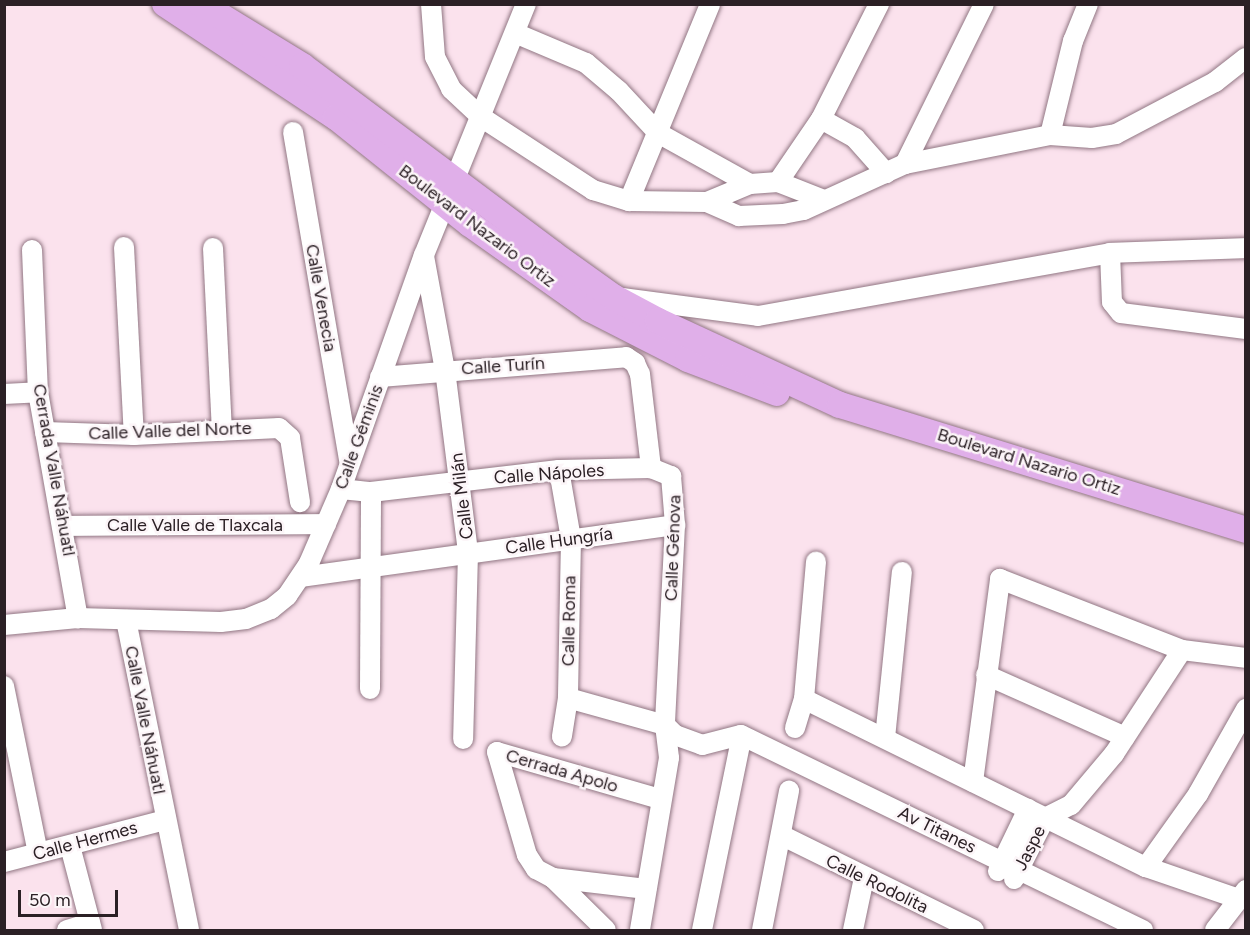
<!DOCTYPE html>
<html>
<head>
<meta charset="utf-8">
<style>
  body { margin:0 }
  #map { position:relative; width:1250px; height:935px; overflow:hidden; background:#fbe2ed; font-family:Figtree,sans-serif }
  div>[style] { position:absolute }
  .roads { filter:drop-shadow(0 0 2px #917683) drop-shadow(0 0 2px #917683) }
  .minor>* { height:20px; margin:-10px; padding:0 10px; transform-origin:10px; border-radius:10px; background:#fff }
  .major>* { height:26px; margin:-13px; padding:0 13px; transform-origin:13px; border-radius:13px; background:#e0afe9 }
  span { translate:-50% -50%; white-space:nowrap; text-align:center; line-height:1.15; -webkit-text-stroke:5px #fcf5f8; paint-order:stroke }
  .street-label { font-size:18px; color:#2b2025 }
  .frame { position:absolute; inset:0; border:6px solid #2b2025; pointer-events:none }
  .scale { position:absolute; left:18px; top:890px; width:100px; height:27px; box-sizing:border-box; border:3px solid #2b2025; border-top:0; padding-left:8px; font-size:18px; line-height:21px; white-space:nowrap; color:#2b2025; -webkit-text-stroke:4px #fcf5f8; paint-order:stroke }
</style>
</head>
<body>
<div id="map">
  <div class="roads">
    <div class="minor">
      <i style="left:431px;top:4px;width:53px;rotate:85.7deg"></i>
      <i style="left:435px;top:57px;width:36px;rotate:63deg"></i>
      <i style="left:451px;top:89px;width:41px;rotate:43deg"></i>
      <i style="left:481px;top:117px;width:134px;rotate:33.1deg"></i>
      <i style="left:593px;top:190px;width:38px;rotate:17deg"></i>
      <i style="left:629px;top:201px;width:78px;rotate:0.7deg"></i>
      <i style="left:707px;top:202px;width:47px;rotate:-22.7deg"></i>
      <i style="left:750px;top:184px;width:28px;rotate:-4deg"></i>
      <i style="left:515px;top:33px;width:77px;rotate:22.9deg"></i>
      <i style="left:586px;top:63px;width:43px;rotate:40.3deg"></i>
      <i style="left:619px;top:91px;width:57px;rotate:47.1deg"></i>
      <i style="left:658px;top:133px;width:105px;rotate:29deg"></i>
      <i style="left:821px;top:119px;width:39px;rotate:29deg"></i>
      <i style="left:855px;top:138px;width:47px;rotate:48.5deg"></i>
      <i style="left:293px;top:132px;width:333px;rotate:80.3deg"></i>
      <i style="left:1050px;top:135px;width:97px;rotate:-76.3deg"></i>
      <i style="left:1073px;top:41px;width:40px;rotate:-68deg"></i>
      <i style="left:905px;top:164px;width:178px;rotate:-63.7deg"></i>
      <i style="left:824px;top:200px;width:49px;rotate:-158.6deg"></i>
      <i style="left:778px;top:182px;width:76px;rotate:-55.7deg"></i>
      <i style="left:821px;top:119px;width:129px;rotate:-63.2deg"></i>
      <i style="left:629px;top:201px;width:213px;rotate:-67.6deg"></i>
      <i style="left:707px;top:202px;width:35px;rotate:24deg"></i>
      <i style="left:739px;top:216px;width:44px;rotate:-2.6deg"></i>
      <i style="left:783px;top:214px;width:21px;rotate:-11deg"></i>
      <i style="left:804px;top:210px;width:111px;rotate:-24.5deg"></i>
      <i style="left:905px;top:164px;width:148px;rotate:-11.3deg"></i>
      <i style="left:1050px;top:135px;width:42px;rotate:4.1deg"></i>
      <i style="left:1092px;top:138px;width:24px;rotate:-9deg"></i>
      <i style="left:1116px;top:134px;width:112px;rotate:-27.7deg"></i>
      <i style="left:1215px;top:82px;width:39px;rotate:-38deg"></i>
      <i style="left:124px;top:247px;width:188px;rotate:87deg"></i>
      <i style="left:213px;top:248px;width:183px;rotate:87.2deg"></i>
      <i style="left:32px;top:250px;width:142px;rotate:87.6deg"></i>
      <i style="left:38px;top:392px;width:230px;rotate:80deg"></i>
      <i style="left:1110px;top:253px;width:49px;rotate:87.7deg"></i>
      <i style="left:1112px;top:302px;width:14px;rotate:51deg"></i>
      <i style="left:1121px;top:313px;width:126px;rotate:7.3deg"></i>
      <i style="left:424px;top:256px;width:116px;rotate:79.6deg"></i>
      <i style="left:445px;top:370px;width:184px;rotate:82.8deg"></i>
      <i style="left:468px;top:553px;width:186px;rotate:91.5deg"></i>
      <i style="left:622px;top:298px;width:137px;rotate:7.5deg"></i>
      <i style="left:758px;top:316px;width:358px;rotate:-10.1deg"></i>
      <i style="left:1110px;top:253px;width:136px;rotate:-2.1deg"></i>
      <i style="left:380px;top:377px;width:247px;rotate:-4.6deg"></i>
      <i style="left:626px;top:357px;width:11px;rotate:34deg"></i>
      <i style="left:635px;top:363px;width:12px;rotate:66deg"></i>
      <i style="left:640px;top:374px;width:95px;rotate:83.3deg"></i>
      <i style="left:4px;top:394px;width:34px;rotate:-3deg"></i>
      <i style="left:45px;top:432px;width:89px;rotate:1.9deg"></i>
      <i style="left:134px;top:435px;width:145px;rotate:-2.8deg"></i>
      <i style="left:279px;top:428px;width:15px;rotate:42deg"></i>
      <i style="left:290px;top:438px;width:65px;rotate:81.1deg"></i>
      <i style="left:559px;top:470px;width:70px;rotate:80.1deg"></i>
      <i style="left:571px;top:539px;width:159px;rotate:91.1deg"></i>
      <i style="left:568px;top:698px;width:39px;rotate:99deg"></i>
      <i style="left:341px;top:489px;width:30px;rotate:6deg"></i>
      <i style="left:371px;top:492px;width:189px;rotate:-6.7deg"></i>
      <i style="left:559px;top:470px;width:92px;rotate:-1.2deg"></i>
      <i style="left:651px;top:468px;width:22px;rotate:22deg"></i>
      <i style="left:671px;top:476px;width:49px;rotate:85.3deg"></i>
      <i style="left:675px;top:525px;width:200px;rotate:92.9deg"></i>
      <i style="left:665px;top:725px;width:33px;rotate:83deg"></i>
      <i style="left:669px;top:758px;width:174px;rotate:99.6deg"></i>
      <i style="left:64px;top:526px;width:262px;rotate:-0.4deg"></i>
      <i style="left:301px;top:577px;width:378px;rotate:-7.9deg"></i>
      <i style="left:126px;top:620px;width:316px;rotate:78.5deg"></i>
      <i style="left:4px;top:625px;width:74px;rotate:-5.4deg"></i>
      <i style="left:78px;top:618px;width:143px;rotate:1.6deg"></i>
      <i style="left:221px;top:622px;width:25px;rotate:-7deg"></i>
      <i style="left:246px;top:619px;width:27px;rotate:-22deg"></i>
      <i style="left:271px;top:609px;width:21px;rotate:-39deg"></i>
      <i style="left:287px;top:596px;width:40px;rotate:-56deg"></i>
      <i style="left:309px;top:563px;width:81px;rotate:-66.6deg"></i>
      <i style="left:341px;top:489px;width:248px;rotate:-70.5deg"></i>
      <i style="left:424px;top:255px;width:271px;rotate:-67.9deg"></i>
      <i style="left:986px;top:675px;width:152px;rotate:24deg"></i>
      <i style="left:4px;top:686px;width:170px;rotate:78.5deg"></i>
      <i style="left:370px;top:689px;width:197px;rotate:-89.7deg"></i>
      <i style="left:568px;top:698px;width:101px;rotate:15.6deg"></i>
      <i style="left:665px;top:725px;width:14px;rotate:45deg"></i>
      <i style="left:675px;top:735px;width:29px;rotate:20deg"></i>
      <i style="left:702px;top:745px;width:40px;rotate:-14.4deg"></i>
      <i style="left:741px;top:735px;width:447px;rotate:25.9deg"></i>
      <i style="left:804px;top:699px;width:381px;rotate:26.2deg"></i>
      <i style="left:1146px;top:867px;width:98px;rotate:19deg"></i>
      <i style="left:795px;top:728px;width:30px;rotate:-73deg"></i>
      <i style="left:804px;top:699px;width:138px;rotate:-85deg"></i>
      <i style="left:885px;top:738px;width:167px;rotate:-84.2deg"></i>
      <i style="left:497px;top:752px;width:107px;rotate:73.8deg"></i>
      <i style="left:527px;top:855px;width:17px;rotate:57deg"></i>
      <i style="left:536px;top:869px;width:19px;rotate:28deg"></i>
      <i style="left:553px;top:878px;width:94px;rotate:6.7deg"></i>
      <i style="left:497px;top:752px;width:170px;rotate:16.1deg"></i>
      <i style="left:973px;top:782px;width:205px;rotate:-82.4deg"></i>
      <i style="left:1000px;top:579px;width:195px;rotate:21.3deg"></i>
      <i style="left:1182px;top:650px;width:64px;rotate:7.1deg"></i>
      <i style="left:781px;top:835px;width:215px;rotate:26.2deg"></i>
      <i style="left:70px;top:846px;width:87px;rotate:75.3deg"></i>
      <i style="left:4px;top:862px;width:166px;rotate:-14.6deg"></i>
      <i style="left:1146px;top:867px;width:90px;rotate:-54.5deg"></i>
      <i style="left:1198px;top:794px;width:98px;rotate:-60.5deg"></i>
      <i style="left:998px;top:871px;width:69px;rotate:-64.2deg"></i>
      <i style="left:553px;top:878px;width:74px;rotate:44.5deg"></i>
      <i style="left:1014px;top:879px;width:68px;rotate:-63.1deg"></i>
      <i style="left:1045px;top:818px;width:29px;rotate:-27deg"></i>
      <i style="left:1071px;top:805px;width:67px;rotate:-49.9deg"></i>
      <i style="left:1114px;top:754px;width:124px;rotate:-56.8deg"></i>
      <i style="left:67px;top:930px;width:24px;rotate:-17deg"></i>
      <i style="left:702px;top:930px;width:189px;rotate:-78.4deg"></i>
      <i style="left:762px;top:930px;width:142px;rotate:-79deg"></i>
      <i style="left:853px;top:930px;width:53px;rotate:-78.1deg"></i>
      <i style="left:1215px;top:930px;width:51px;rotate:-52.2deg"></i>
    </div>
    <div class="major">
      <i style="left:165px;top:4px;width:205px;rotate:33.5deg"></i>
      <i style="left:336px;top:117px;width:171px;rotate:38.6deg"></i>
      <i style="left:470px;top:224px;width:147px;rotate:35.3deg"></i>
      <i style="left:590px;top:309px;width:110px;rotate:27deg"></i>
      <i style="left:688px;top:359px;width:95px;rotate:20.9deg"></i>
      <i style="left:201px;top:4px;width:119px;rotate:31.5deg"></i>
      <i style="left:302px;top:66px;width:314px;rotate:36.8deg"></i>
      <i style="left:553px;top:254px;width:74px;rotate:35.6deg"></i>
      <i style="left:613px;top:297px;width:51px;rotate:28.1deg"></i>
      <i style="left:658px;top:321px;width:200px;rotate:24.8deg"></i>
      <i style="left:840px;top:405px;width:425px;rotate:17.1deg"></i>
    </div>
  </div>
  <div class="street-label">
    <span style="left:477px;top:226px;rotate:37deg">Boulevard Nazario Ortiz</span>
    <span style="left:321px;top:298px;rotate:80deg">Calle Venecia</span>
    <span style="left:503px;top:366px;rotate:-4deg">Calle Turín</span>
    <span style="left:170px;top:431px;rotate:-2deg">Calle Valle del Norte</span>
    <span style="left:359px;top:437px;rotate:-70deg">Calle Géminis</span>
    <span style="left:1029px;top:462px;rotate:17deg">Boulevard Nazario Ortiz</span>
    <span style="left:54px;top:470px;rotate:80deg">Cerrada Valle Náhuatl</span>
    <span style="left:549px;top:474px;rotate:-4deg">Calle Nápoles</span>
    <span style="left:462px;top:496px;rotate:-97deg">Calle Milán</span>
    <span style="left:195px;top:525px">Calle Valle de Tlaxcala</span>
    <span style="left:559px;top:541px;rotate:-8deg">Calle Hungría</span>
    <span style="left:673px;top:548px;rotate:-88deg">Calle Génova</span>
    <span style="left:569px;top:621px;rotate:-89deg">Calle Roma</span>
    <span style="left:145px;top:720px;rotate:79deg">Calle Valle Náhuatl</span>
    <span style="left:562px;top:771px;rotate:16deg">Cerrada Apolo</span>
    <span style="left:937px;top:830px;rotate:26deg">Av Titanes</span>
    <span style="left:85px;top:841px;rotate:-15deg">Calle Hermes</span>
    <span style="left:1030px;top:848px;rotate:-63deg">Jaspe</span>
    <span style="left:877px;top:884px;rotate:26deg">Calle Rodolita</span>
  </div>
  <div class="frame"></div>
  <div class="scale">50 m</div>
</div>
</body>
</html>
